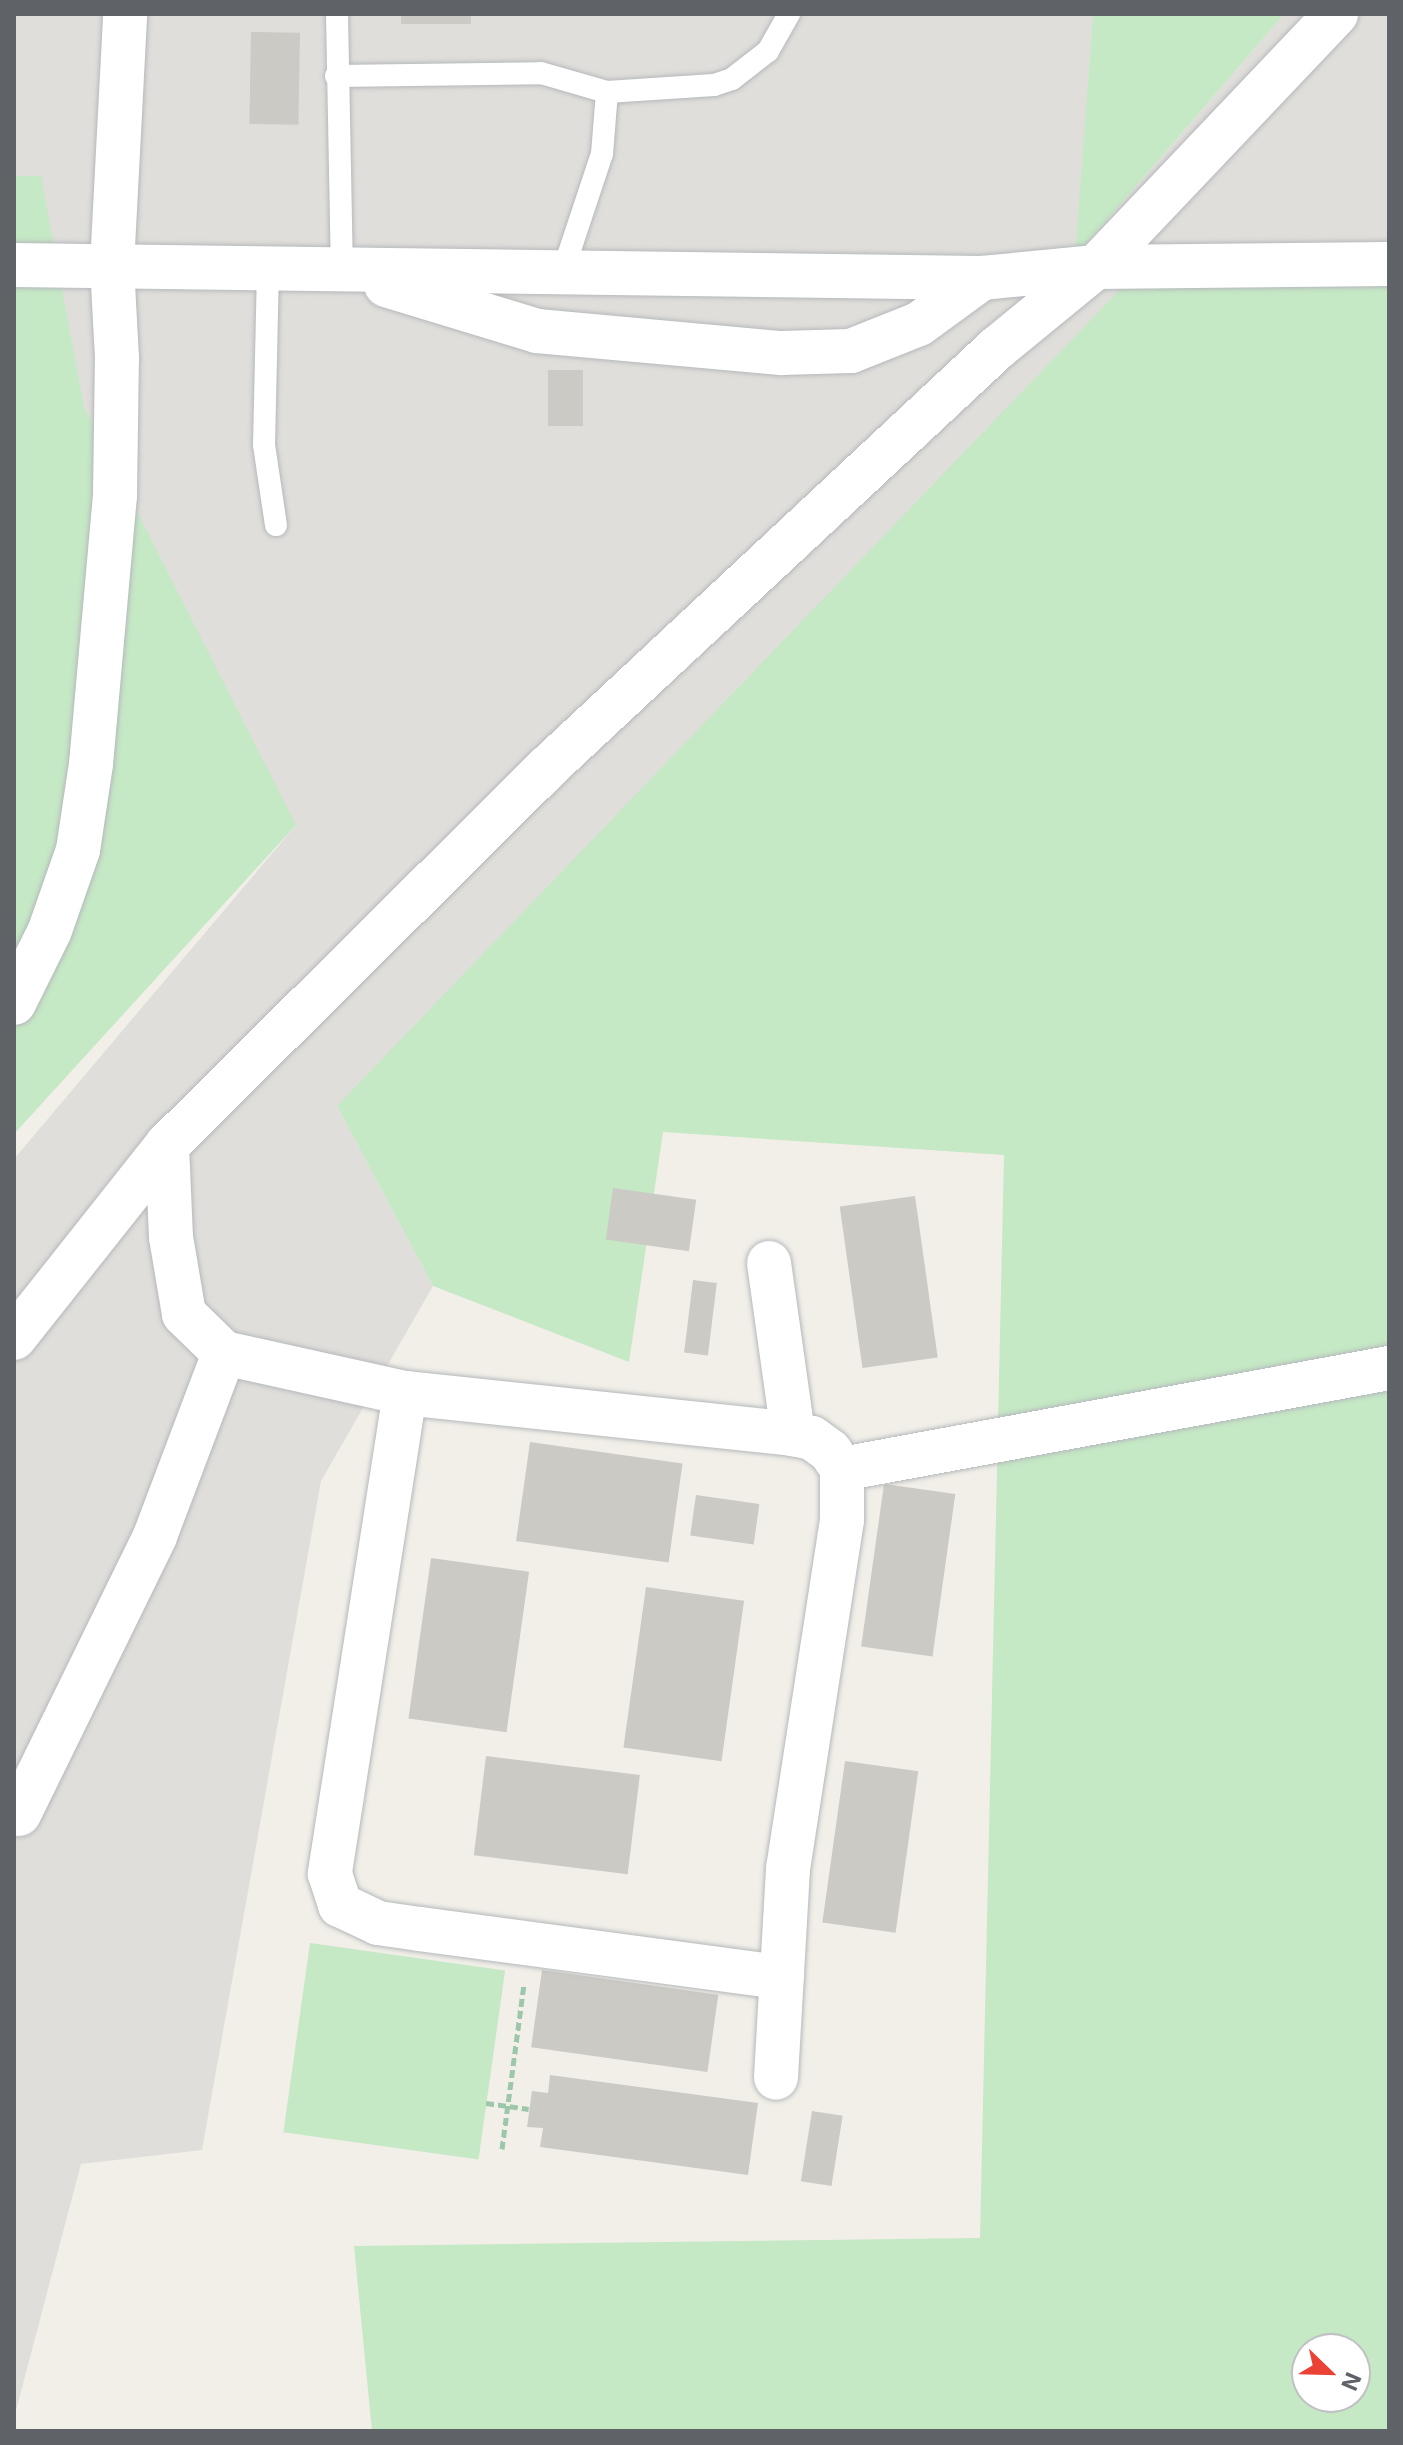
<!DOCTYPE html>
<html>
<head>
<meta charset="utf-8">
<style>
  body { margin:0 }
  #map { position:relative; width:1403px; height:2445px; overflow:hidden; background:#f1efe8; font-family:Inter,sans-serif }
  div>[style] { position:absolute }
  .industrial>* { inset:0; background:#e0deda }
  .green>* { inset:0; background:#c5e8c5; transform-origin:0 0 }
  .building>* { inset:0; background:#cccac5; transform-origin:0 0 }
  .path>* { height:5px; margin-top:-2.5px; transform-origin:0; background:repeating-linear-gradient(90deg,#9cc7a9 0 8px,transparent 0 12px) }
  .roads { filter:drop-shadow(0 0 2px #b5b8bc) drop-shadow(0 0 2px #b5b8bc) }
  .lane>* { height:22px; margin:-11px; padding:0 11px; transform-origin:11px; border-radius:11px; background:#fff }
  .street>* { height:44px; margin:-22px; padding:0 22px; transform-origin:22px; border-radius:22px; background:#fff }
  .secondary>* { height:44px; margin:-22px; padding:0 22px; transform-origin:22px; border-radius:22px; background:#fff }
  span { translate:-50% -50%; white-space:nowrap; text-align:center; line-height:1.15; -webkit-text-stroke:6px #fff; paint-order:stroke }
  .frame { position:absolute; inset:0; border:16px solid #5f6368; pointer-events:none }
  .north { position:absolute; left:1291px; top:2333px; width:80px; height:80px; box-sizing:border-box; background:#fff; border:2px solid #bfc1c3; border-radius:50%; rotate:113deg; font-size:22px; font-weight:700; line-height:32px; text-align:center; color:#5f6368 }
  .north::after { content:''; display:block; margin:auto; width:28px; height:36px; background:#ea4335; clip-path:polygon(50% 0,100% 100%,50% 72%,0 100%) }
</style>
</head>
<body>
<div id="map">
  <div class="industrial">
    <i style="clip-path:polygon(14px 14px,1093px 14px,1076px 256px,1284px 14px,1389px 14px,1389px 249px,337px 1106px,433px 1286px,321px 1481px,202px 2150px,81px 2164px,14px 2418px,14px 1159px,296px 825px,110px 546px,40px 176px,14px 176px)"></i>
  </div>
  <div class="green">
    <i style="clip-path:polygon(1093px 14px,1284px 14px,1075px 257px)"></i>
    <i style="clip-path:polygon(14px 176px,41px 176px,84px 407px,296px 825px,14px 1134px)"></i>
    <i style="clip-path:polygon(evenodd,1153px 255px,1389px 262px,1389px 2431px,372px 2431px,354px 2246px,980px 2238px,1004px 1155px,663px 1132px,629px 1362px,433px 1286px,337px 1106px,1153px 255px,1307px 2349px,1355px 2349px,1355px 2397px,1307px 2397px,1307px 2349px)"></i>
    <i style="left:310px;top:1943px;width:197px;height:191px;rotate:8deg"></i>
  </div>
  <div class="building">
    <i style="left:401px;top:14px;width:70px;height:10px"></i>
    <i style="left:251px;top:32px;width:49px;height:92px;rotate:1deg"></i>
    <i style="left:548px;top:370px;width:35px;height:56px"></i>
    <i style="left:613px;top:1188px;width:84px;height:52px;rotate:8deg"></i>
    <i style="left:915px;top:1196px;width:163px;height:76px;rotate:82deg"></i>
    <i style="left:693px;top:1280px;width:24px;height:73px;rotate:7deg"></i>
    <i style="left:530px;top:1442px;width:154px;height:100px;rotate:8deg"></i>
    <i style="left:884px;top:1484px;width:72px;height:164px;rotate:8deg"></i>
    <i style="left:696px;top:1495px;width:64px;height:41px;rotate:8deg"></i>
    <i style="left:431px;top:1558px;width:99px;height:162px;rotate:8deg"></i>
    <i style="left:646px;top:1587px;width:99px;height:162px;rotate:8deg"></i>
    <i style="left:486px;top:1756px;width:155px;height:100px;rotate:7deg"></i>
    <i style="left:845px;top:1761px;width:74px;height:163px;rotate:8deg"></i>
    <i style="left:542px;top:1970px;width:178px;height:78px;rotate:8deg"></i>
    <i style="clip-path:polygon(550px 2075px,758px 2103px,748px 2175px,540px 2147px,543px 2128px,527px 2127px,532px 2091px,548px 2093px)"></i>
    <i style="left:812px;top:2111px;width:31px;height:71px;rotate:9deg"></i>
  </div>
  <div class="path">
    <i style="left:486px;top:2103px;width:43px;rotate:7.9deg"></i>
    <i style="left:502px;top:2149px;width:166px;rotate:-82.4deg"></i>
  </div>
  <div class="roads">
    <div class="lane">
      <i style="left:337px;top:14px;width:258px;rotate:88.9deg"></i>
      <i style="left:336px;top:76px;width:205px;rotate:-0.8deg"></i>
      <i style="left:541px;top:73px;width:69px;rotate:16.1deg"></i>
      <i style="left:607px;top:92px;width:107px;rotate:-3.7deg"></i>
      <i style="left:714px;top:85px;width:19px;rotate:-18deg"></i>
      <i style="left:732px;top:79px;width:46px;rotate:-37.9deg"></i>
      <i style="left:768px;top:51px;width:43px;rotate:-60.4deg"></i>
      <i style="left:268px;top:269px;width:176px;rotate:91.3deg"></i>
      <i style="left:264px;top:445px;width:81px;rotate:81.5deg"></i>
      <i style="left:563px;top:271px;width:123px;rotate:-71.6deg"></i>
      <i style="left:602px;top:154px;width:62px;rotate:-85.4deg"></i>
    </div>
    <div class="street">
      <i style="left:14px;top:1003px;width:81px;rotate:-63.7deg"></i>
      <i style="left:50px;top:930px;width:85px;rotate:-70.7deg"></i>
      <i style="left:78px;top:850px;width:87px;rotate:-81.4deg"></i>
      <i style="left:91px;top:764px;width:269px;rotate:-84.9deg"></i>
      <i style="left:115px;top:496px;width:138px;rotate:-89.2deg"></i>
      <i style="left:117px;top:358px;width:92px;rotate:-93.1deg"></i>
      <i style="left:112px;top:266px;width:252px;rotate:-87deg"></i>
      <i style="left:769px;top:1263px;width:173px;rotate:82deg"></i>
      <i style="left:14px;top:1338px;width:246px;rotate:-51.6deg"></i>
      <i style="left:167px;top:1145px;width:537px;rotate:-44.77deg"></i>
      <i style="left:548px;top:767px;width:614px;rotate:-43.02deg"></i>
      <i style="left:997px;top:348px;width:128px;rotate:-39.3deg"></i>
      <i style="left:1096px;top:267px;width:349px;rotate:-46.5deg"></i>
      <i style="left:224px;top:1353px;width:185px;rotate:12.5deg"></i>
      <i style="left:405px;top:1393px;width:390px;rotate:6deg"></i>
      <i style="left:793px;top:1434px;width:19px;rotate:12deg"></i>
      <i style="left:812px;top:1438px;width:22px;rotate:36deg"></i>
      <i style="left:830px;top:1451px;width:22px;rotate:56deg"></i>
      <i style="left:842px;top:1469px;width:51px;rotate:90deg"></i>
      <i style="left:842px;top:1520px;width:353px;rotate:98.8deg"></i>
      <i style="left:788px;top:1869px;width:209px;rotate:93.3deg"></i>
      <i style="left:405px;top:1393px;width:487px;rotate:98.9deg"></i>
      <i style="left:330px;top:1874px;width:33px;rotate:72deg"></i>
      <i style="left:340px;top:1905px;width:42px;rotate:25.3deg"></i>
      <i style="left:378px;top:1923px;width:42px;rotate:8.1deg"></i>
      <i style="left:420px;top:1929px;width:365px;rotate:7.6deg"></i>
      <i style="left:842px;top:1469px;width:556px;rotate:-10.46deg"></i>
      <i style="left:19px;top:1814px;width:309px;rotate:-63.9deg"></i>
      <i style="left:155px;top:1536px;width:196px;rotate:-69.3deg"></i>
      <i style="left:224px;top:1353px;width:56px;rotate:-135.7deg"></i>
      <i style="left:184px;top:1314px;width:78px;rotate:-99.6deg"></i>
      <i style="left:171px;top:1237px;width:92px;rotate:-92.5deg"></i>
    </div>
    <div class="secondary">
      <i style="left:14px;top:265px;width:968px;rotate:0.77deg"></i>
      <i style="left:982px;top:278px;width:115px;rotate:-5.5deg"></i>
      <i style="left:1096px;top:267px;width:293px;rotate:-0.6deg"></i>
      <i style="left:386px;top:285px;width:158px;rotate:16.9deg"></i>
      <i style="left:537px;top:331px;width:245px;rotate:5.2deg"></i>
      <i style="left:781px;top:353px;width:70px;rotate:-1.6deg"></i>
      <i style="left:851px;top:351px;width:73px;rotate:-21.7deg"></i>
      <i style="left:919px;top:324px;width:78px;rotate:-36.1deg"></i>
    </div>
  </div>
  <div class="frame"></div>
  <div class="north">N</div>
</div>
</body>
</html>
